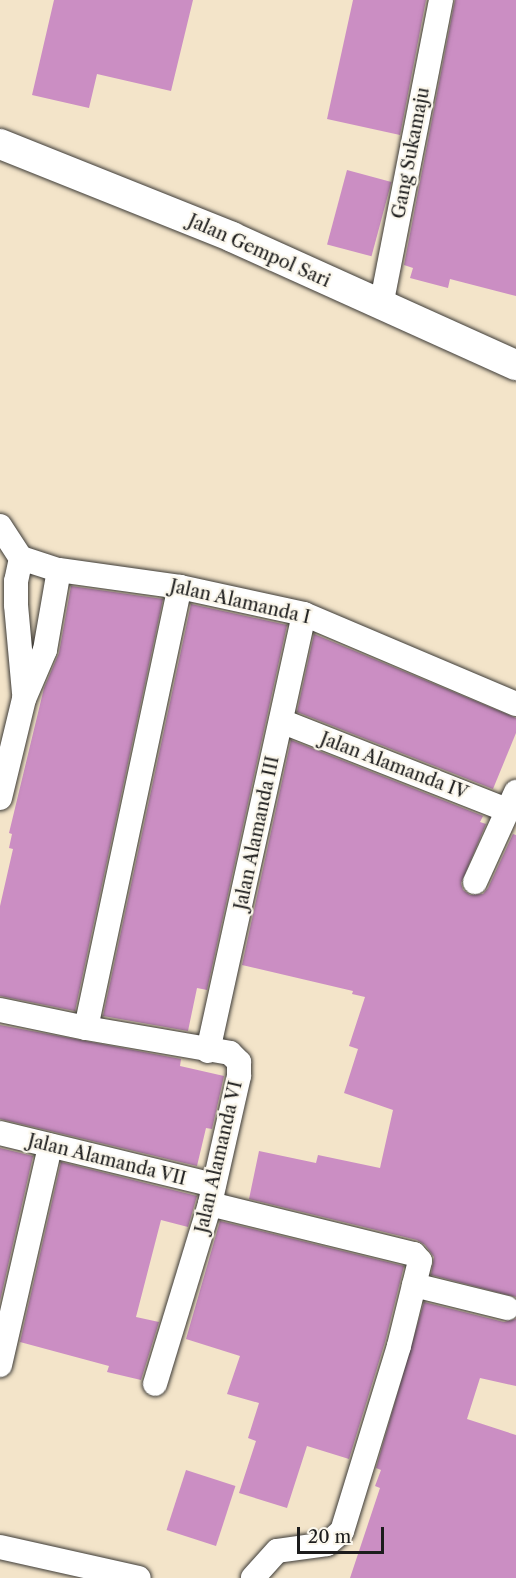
<!DOCTYPE html>
<html>
<head>
<meta charset="utf-8">
<style>
  body { margin:0 }
  #map { position:relative; width:516px; height:1578px; overflow:hidden; background:#f3e4c9; font-family:"Libre Caslon Text",serif }
  div>[style] { position:absolute }
  .building>* { inset:0; background:#cb8ec3; transform-origin:0 0 }
  .roads { filter:drop-shadow(0 0 2px #3c3a36) drop-shadow(0 0 2px #3c3a36) }
  .minor>* { height:24px; margin:-12px; padding:0 12px; transform-origin:12px; border-radius:12px; background:#fff }
  .tertiary>* { height:30px; margin:-15px; padding:0 15px; transform-origin:15px; border-radius:15px; background:#fff }
  span { translate:-50% -50%; white-space:nowrap; text-align:center; line-height:1.15; -webkit-text-stroke:4.5px #fbf7ec; paint-order:stroke }
  .street-label { font-size:18px; color:#1c1c1c }
  .scale { position:absolute; left:297px; top:1527px; width:87px; height:27px; box-sizing:border-box; border:3px solid #1c1c1c; border-top:0; padding-left:8px; font-size:18px; line-height:21px; white-space:nowrap; color:#1c1c1c; -webkit-text-stroke:4px #fbf7ec; paint-order:stroke }
</style>
</head>
<body>
<div id="map">
  <div class="building">
    <i style="clip-path:polygon(54px 0,193px 0,171px 91px,97px 74px,89px 108px,32px 95px)"></i>
    <i style="clip-path:polygon(353px 0,426px 0,400px 135px,327px 119px)"></i>
    <i style="clip-path:polygon(455px 0,516px 0,516px 296px,450px 279px,448px 288px,410px 278px,413px 268px,404px 265px)"></i>
    <i style="left:347px;top:170px;width:46px;height:77px;rotate:15deg"></i>
    <i style="clip-path:polygon(71px 586px,163px 599px,75px 1011px,0 996px,0 906px,13px 849px,9px 848px,12px 834px,9px 833px,44px 688px,59px 653px)"></i>
    <i style="clip-path:polygon(191px 604px,287px 625px,207px 990px,197px 988px,188px 1031px,103px 1016px)"></i>
    <i style="clip-path:polygon(314px 634px,516px 718px,516px 733px,493px 789px,297px 712px)"></i>
    <i style="clip-path:polygon(291px 740px,483px 816px,480px 822px,486px 824px,461px 883px,463px 890px,470px 895px,483px 894px,488px 888px,513px 834px,516px 835px,516px 1297px,431px 1275px,434px 1257px,425px 1245px,417px 1240px,249px 1199px,259px 1151px,316px 1163px,318px 1155px,380px 1168px,393px 1110px,344px 1093px,358px 1049px,349px 1046px,365px 997px,352px 994px,353px 991px,242px 965px)"></i>
    <i style="clip-path:polygon(0 1025px,181px 1059px,180px 1066px,224px 1076px,212px 1129px,206px 1128px,197px 1166px,0 1119px)"></i>
    <i style="clip-path:polygon(0 1148px,33px 1156px,0 1301px)"></i>
    <i style="clip-path:polygon(61px 1162px,197px 1196px,188px 1227px,161px 1220px,136px 1317px,159px 1322px,141px 1380px,107px 1372px,109px 1366px,20px 1342px)"></i>
    <i style="clip-path:polygon(220px 1221px,404px 1266px,385px 1342px,349px 1459px,307px 1446px,287px 1508px,239px 1493px,256px 1441px,248px 1438px,259px 1403px,227px 1394px,240px 1356px,186px 1339px)"></i>
    <i style="clip-path:polygon(424px 1302px,504px 1322px,516px 1319px,516px 1386px,480px 1378px,467px 1419px,516px 1435px,516px 1578px,350px 1578px,380px 1488px,375px 1486px,381px 1470px,376px 1468px)"></i>
    <i style="left:186px;top:1470px;width:52px;height:63px;rotate:18deg"></i>
  </div>
  <div class="roads">
    <div class="minor">
      <i style="left:381px;top:306px;width:312px;rotate:-78.9deg"></i>
      <i style="left:0;top:526px;width:38px;rotate:57deg"></i>
      <i style="left:21px;top:558px;width:24px;rotate:102deg"></i>
      <i style="left:16px;top:581px;width:24px;rotate:90deg"></i>
      <i style="left:16px;top:605px;width:88px;rotate:84.8deg"></i>
      <i style="left:21px;top:558px;width:40px;rotate:18deg"></i>
      <i style="left:59px;top:570px;width:122px;rotate:8deg"></i>
      <i style="left:180px;top:587px;width:127px;rotate:12.3deg"></i>
      <i style="left:304px;top:614px;width:230px;rotate:23deg"></i>
      <i style="left:281px;top:721px;width:243px;rotate:21.5deg"></i>
      <i style="left:0;top:798px;width:102px;rotate:-76.4deg"></i>
      <i style="left:24px;top:699px;width:53px;rotate:-66.8deg"></i>
      <i style="left:45px;top:650px;width:81px;rotate:-80.1deg"></i>
      <i style="left:475px;top:882px;width:99px;rotate:-65.5deg"></i>
      <i style="left:0;top:1010px;width:88px;rotate:11.8deg"></i>
      <i style="left:86px;top:1028px;width:146px;rotate:9.8deg"></i>
      <i style="left:230px;top:1053px;width:13px;rotate:45deg"></i>
      <i style="left:239px;top:1062px;width:14px;rotate:90deg"></i>
      <i style="left:239px;top:1076px;width:131px;rotate:102.8deg"></i>
      <i style="left:210px;top:1204px;width:188px;rotate:107deg"></i>
      <i style="left:86px;top:1028px;width:451px;rotate:-78deg"></i>
      <i style="left:208px;top:1051px;width:447px;rotate:-77.6deg"></i>
      <i style="left:0;top:1133px;width:220px;rotate:13.7deg"></i>
      <i style="left:210px;top:1204px;width:210px;rotate:13.8deg"></i>
      <i style="left:414px;top:1254px;width:9px;rotate:49deg"></i>
      <i style="left:420px;top:1261px;width:88px;rotate:103.9deg"></i>
      <i style="left:399px;top:1346px;width:194px;rotate:107.1deg"></i>
      <i style="left:342px;top:1531px;width:20px;rotate:139deg"></i>
      <i style="left:327px;top:1544px;width:50px;rotate:172deg"></i>
      <i style="left:277px;top:1551px;width:36px;rotate:132deg"></i>
      <i style="left:414px;top:1285px;width:96px;rotate:13.9deg"></i>
      <i style="left:0;top:1365px;width:225px;rotate:-77.1deg"></i>
      <i style="left:0;top:1547px;width:142px;rotate:12.6deg"></i>
    </div>
    <div class="tertiary">
      <i style="left:0;top:144px;width:250px;rotate:21.8deg"></i>
      <i style="left:232px;top:237px;width:312px;rotate:24.3deg"></i>
    </div>
  </div>
  <div class="street-label">
    <span style="left:411px;top:153px;rotate:-79deg">Gang Sukamaju</span>
    <span style="left:259px;top:251px;rotate:24deg">Jalan Gempol Sari</span>
    <span style="left:240px;top:602px;rotate:13deg">Jalan Alamanda I</span>
    <span style="left:394px;top:766px;rotate:21deg">Jalan Alamanda IV</span>
    <span style="left:257px;top:833px;rotate:-78deg">Jalan Alamanda III</span>
    <span style="left:219px;top:1157px;rotate:-77deg">Jalan Alamanda VI</span>
    <span style="left:107px;top:1160px;rotate:14deg">Jalan Alamanda VII</span>
  </div>
  <div class="scale">20 m</div>
</div>
</body>
</html>
